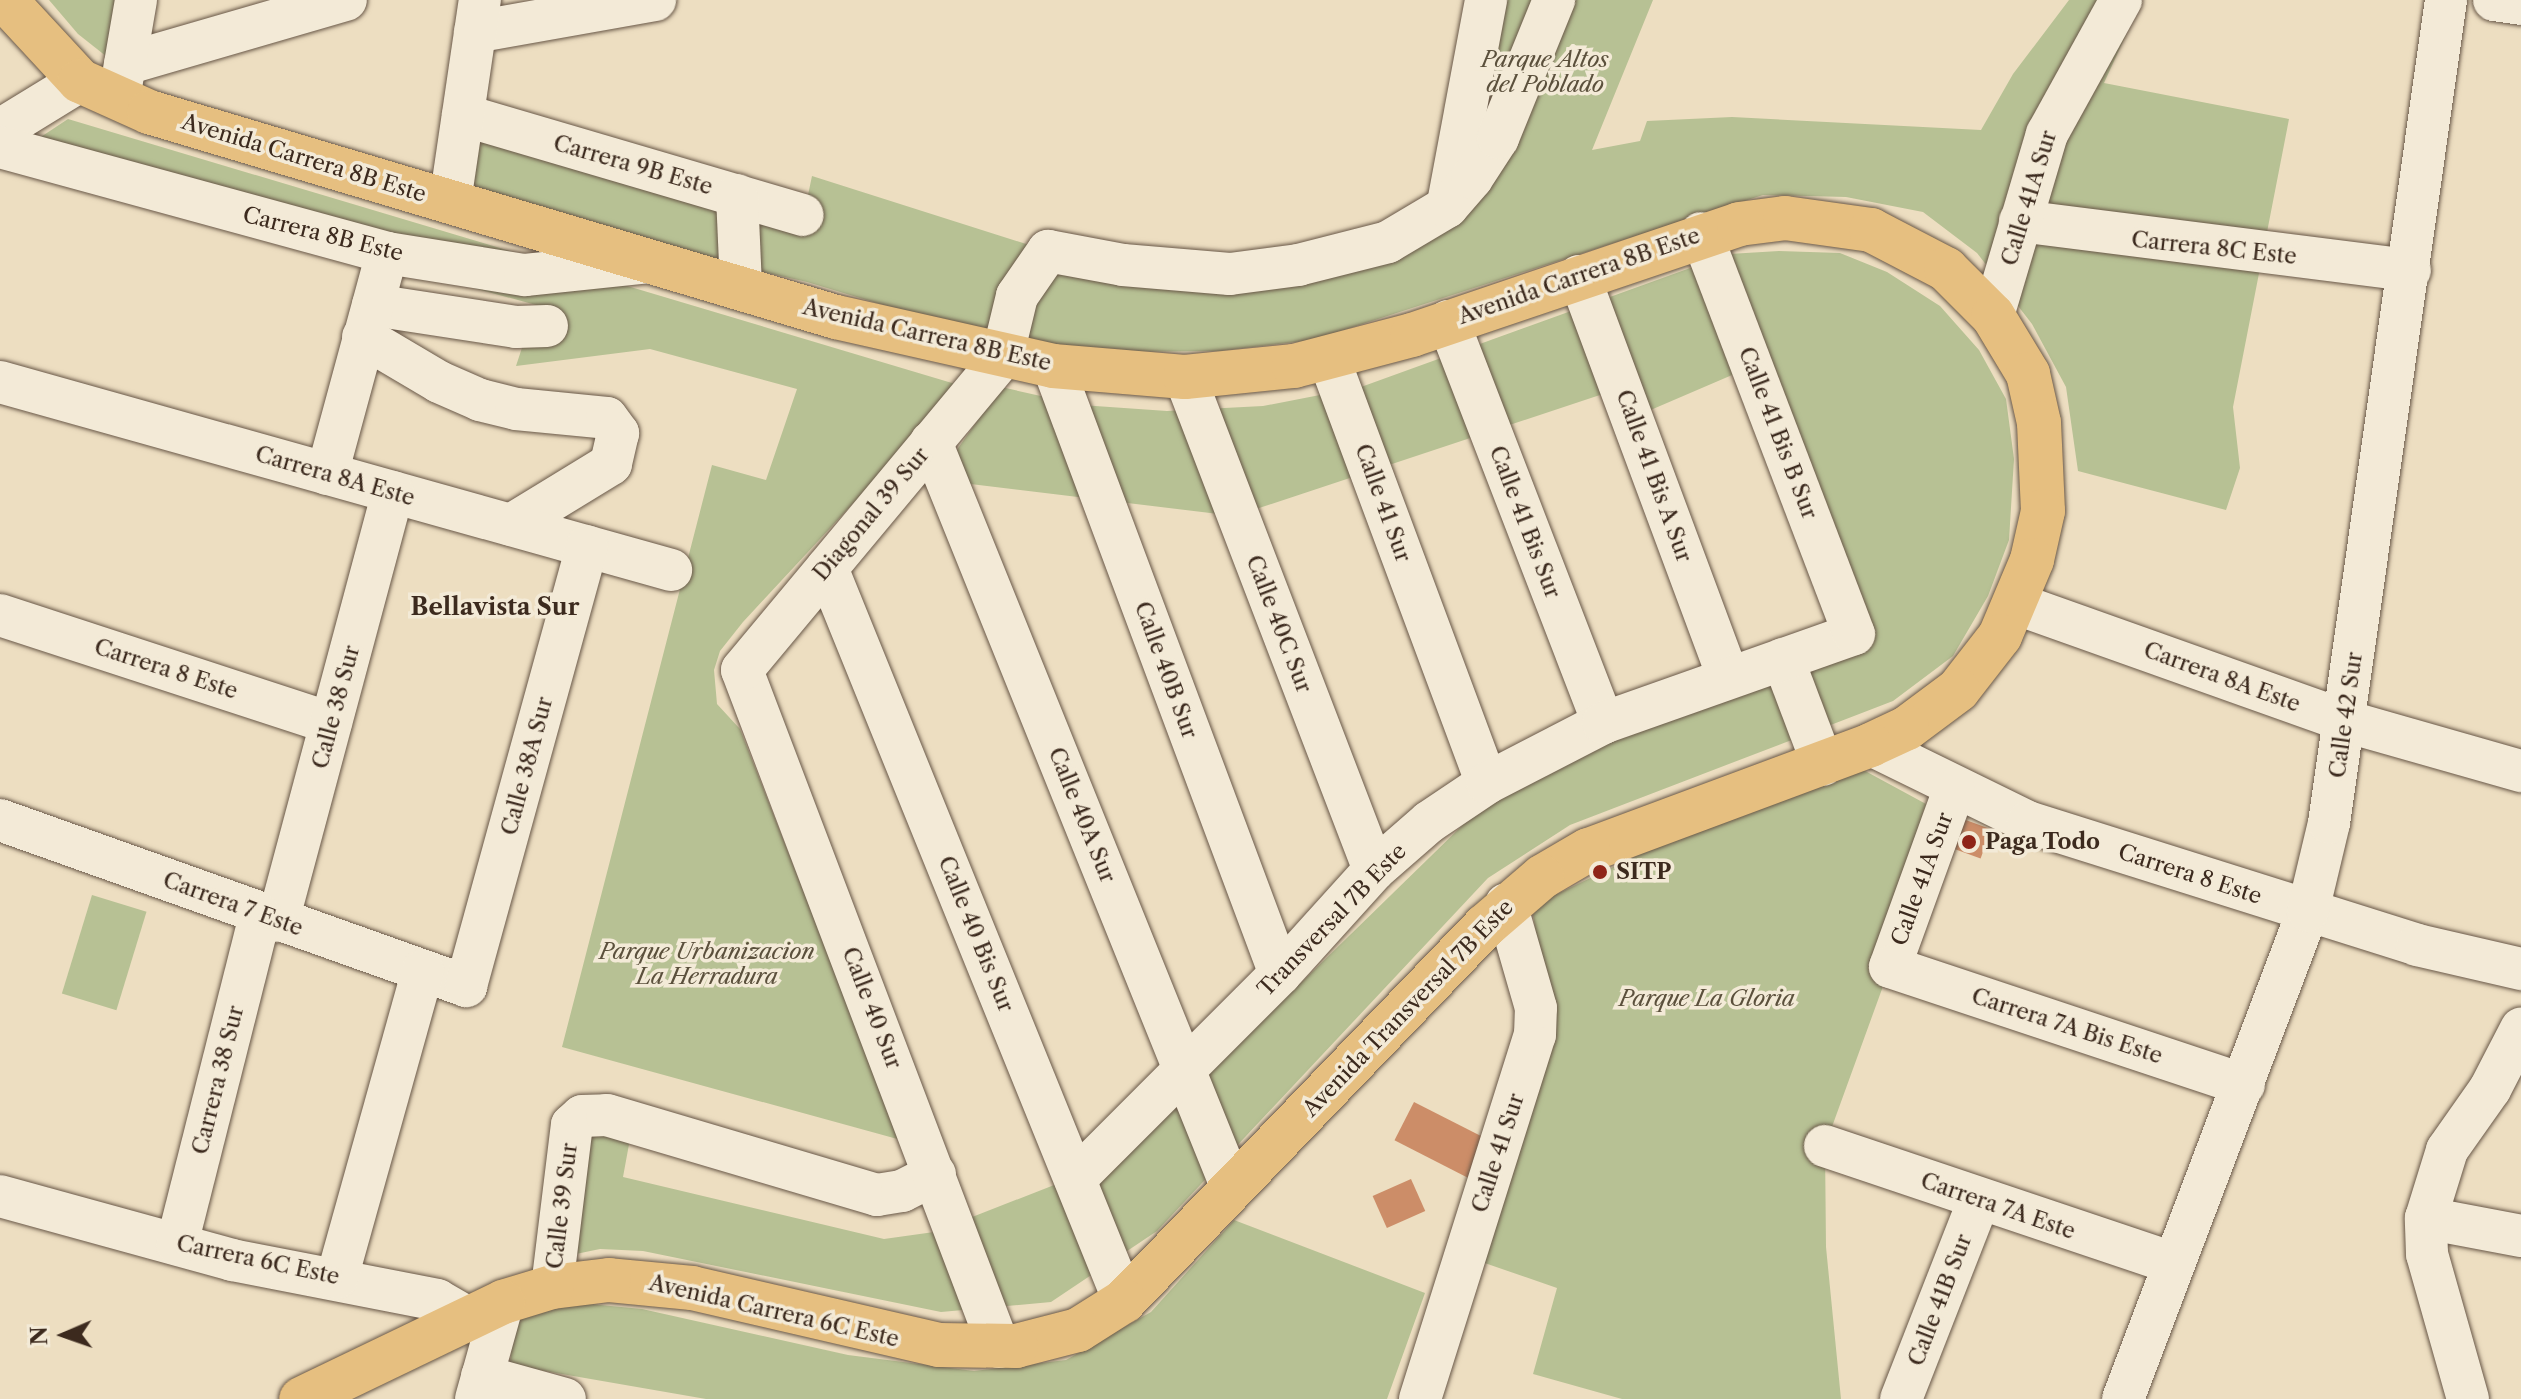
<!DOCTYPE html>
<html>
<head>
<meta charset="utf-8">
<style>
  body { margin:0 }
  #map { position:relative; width:2521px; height:1399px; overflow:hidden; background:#eddec1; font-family:"Libre Caslon Text",serif }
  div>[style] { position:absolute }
  .green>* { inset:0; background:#b7c194; transform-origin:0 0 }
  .building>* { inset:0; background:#cc8d68; transform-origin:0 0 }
  .roads { filter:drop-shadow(0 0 2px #685747) drop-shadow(0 0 2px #685747) }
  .minor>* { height:42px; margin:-21px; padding:0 21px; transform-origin:21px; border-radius:21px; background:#f3ead7 }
  .major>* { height:44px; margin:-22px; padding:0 22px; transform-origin:22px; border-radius:22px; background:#e6bf80 }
  .dots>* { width:22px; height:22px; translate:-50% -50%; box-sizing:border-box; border:4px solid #f3ead7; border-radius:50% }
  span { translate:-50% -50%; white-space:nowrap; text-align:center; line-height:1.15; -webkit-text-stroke:7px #f3ead7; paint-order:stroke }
  .park-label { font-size:22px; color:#5b503c; font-style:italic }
  .street-label { font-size:22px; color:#3c2a1e }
  .poi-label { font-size:22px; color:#3c2a1e; font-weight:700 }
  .left { translate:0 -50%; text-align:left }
  .neighbourhood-label { font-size:24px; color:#3c2a1e; font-weight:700 }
  .north { position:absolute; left:24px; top:1295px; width:80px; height:80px; -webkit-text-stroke:6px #f3ead7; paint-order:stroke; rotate:268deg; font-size:22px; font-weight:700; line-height:32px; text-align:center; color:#3c2a1e }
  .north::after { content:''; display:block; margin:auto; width:28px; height:36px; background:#3c2a1e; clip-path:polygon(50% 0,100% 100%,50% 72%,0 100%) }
</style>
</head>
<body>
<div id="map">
  <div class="green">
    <i style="clip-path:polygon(49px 0,127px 0,116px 64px,78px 34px)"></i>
    <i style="clip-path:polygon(1486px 0,1653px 0,1592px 150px,1640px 141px,1647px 121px,1732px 117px,1981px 130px,2013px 74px,2069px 0,2142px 0,2104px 83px,2289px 119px,2233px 407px,2240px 468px,2226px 510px,2078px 471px,2066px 387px,2032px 324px,1977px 253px,1923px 212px,1846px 197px,1763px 195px,1313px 340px,1220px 351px,1102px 352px,973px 332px,807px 282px,653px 247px,467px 193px,482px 121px,804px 214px,812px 176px,1048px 251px,1230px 274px,1447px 207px)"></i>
    <i style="clip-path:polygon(68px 119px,962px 386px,743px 622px,720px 651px,714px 670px,717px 704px,740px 729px,901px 1140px,562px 1047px,712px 465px,766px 480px,797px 389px,650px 349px,516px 366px,536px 305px,6px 160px)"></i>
    <i style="clip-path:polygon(1779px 251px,1840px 253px,1887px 272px,1940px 306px,1979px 350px,2006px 399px,2014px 459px,2009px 540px,1988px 596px,1953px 656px,1893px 701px,1570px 825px,1488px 878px,1157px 1231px,1051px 1302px,941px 1312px,643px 1251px,600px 1249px,571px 1255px,587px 1116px,632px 1128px,623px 1177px,884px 1239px,934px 1232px,1100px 1167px,1192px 1089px,1471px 817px,1522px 784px,1627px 734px,1871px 640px,1767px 360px,1632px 418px,1621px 388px,1235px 516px,954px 482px,954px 454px,1001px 387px,1081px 405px,1167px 411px,1263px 406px,1361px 387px,1729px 254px)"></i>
    <i style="clip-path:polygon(1856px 766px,1926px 804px,1875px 960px,1890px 967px,1825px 1146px,1826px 1247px,1841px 1399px,1622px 1399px,1533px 1374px,1557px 1288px,1476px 1260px,1548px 1019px,1533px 914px,1553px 896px,1638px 855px)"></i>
    <i style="left:92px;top:895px;width:57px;height:103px;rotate:17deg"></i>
    <i style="clip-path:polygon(1234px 1220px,1425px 1293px,1387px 1399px,706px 1399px,510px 1365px,514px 1318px,548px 1305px,590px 1304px,642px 1309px,848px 1355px,974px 1371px,1066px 1360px,1151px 1312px)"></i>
  </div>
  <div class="building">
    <i style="left:1963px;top:819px;width:30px;height:31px;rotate:20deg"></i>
    <i style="left:1414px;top:1102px;width:90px;height:43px;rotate:27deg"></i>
    <i style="left:1411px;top:1179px;width:35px;height:42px;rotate:66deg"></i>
  </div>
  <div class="roads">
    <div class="minor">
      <i style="left:2494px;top:0;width:27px;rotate:8deg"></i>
      <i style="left:475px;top:32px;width:183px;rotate:-10.1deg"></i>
      <i style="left:125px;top:64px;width:230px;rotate:-16.2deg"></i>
      <i style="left:121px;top:87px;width:88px;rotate:-80.2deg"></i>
      <i style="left:463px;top:115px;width:354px;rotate:16.4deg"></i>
      <i style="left:0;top:130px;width:94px;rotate:-31.5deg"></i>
      <i style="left:0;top:147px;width:401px;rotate:15.3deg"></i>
      <i style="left:387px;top:253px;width:140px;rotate:9.1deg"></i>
      <i style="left:525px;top:275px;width:127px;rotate:-5.9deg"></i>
      <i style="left:737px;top:195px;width:93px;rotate:87.5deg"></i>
      <i style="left:1449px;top:198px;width:201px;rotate:-79.4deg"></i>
      <i style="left:450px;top:202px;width:204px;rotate:-81.6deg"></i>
      <i style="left:2020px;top:221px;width:393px;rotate:7.2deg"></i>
      <i style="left:1579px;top:276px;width:428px;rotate:69.6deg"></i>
      <i style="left:373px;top:305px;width:145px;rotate:8.7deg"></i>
      <i style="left:516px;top:327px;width:31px;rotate:-2deg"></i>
      <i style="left:1993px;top:316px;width:190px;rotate:-73.5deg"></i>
      <i style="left:2047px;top:134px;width:153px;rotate:-61.1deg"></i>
      <i style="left:1448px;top:321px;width:431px;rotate:68.9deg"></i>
      <i style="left:363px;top:337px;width:88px;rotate:30.6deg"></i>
      <i style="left:439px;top:382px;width:45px;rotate:23.7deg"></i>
      <i style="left:480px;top:400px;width:37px;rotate:14deg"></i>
      <i style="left:516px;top:409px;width:91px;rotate:5.6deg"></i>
      <i style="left:607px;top:418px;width:19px;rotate:54deg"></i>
      <i style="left:618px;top:433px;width:32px;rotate:103deg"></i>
      <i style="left:611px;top:464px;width:117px;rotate:148.6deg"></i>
      <i style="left:1329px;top:359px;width:452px;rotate:69.6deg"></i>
      <i style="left:1053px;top:366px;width:649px;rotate:69.53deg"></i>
      <i style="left:1185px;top:377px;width:528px;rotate:69.02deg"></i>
      <i style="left:0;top:382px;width:697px;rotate:15.65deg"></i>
      <i style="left:931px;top:442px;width:804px;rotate:68.03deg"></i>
      <i style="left:327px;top:474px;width:229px;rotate:-74.8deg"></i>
      <i style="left:827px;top:568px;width:791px;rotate:67.94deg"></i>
      <i style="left:2017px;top:604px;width:348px;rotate:19.6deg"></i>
      <i style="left:2345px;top:721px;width:183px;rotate:15.9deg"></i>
      <i style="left:0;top:615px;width:348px;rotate:18.1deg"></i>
      <i style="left:1783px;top:659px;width:113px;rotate:69.3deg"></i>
      <i style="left:1871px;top:745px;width:175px;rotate:26.1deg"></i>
      <i style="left:2028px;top:822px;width:408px;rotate:17.5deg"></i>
      <i style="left:2417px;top:945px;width:107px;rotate:13deg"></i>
      <i style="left:1954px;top:790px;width:188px;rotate:109.9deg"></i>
      <i style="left:1890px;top:967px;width:373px;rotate:18.4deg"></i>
      <i style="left:0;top:820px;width:495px;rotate:19.6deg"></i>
      <i style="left:466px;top:986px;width:456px;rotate:-74.6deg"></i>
      <i style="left:278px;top:921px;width:444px;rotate:-75deg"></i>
      <i style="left:1825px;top:1146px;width:367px;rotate:18.6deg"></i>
      <i style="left:1075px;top:1179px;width:290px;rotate:-45deg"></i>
      <i style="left:1280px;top:974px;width:140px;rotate:-47.9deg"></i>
      <i style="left:1374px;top:870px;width:73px;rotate:-41.1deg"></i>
      <i style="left:1429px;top:822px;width:70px;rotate:-33.9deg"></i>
      <i style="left:1487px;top:783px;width:131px;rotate:-27.3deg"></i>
      <i style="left:1603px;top:723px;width:266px;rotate:-19.5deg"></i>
      <i style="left:1854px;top:634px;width:429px;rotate:-110.9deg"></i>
      <i style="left:0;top:1196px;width:241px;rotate:15.4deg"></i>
      <i style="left:232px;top:1260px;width:209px;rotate:11deg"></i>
      <i style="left:437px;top:1300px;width:34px;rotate:30deg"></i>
      <i style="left:2426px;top:1218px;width:97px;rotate:10.7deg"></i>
      <i style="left:177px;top:1244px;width:339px;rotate:-75.8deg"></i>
      <i style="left:337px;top:1278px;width:319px;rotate:-74.4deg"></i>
      <i style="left:552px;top:1287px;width:163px;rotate:-83deg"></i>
      <i style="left:572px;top:1125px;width:13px;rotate:-42deg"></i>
      <i style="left:582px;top:1116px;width:25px;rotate:-2deg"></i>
      <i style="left:607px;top:1115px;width:282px;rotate:16.5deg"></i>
      <i style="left:877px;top:1195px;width:25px;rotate:-9deg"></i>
      <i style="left:902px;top:1191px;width:37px;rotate:-27deg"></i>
      <i style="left:999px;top:1347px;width:724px;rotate:-110.79deg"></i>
      <i style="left:742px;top:670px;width:406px;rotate:-50.2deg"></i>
      <i style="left:1002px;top:358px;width:64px;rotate:-76.4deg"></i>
      <i style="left:1017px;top:296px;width:55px;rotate:-55.4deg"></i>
      <i style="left:1048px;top:251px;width:76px;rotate:10.6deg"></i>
      <i style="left:1123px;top:265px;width:107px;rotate:4.8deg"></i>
      <i style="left:1230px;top:274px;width:69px;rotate:-7.5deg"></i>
      <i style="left:1298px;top:265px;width:93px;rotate:-14.3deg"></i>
      <i style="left:1388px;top:242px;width:69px;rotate:-30.7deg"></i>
      <i style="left:1447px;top:207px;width:38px;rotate:-49deg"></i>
      <i style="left:1472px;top:178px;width:48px;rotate:-57deg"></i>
      <i style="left:1498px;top:138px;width:149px;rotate:-67.9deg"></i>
      <i style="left:482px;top:1376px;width:86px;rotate:15.5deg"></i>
      <i style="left:476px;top:1399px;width:101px;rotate:-74.4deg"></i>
      <i style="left:1420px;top:1399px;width:382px;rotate:-72.5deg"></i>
      <i style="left:1535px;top:1035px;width:27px;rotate:-88deg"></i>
      <i style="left:1536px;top:1008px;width:108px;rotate:-106.1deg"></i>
      <i style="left:1901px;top:1399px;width:214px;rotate:-68.6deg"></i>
      <i style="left:2123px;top:1399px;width:522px;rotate:-69.24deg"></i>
      <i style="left:2308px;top:911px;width:90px;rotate:-76.6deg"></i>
      <i style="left:2329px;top:823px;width:831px;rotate:-81.91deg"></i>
      <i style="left:2468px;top:1399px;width:151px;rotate:-105.8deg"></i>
      <i style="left:2427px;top:1254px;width:36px;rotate:-92deg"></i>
      <i style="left:2426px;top:1218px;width:71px;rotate:-72.8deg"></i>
      <i style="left:2447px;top:1150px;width:75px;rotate:-54.8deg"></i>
      <i style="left:2490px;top:1089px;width:68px;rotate:-62.7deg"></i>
    </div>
    <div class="major">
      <i style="left:5px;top:0;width:110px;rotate:47.2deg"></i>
      <i style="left:80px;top:81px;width:76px;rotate:24.2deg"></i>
      <i style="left:149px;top:112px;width:717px;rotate:16.62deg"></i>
      <i style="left:836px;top:317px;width:222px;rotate:12.7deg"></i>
      <i style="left:1053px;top:366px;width:132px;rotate:4.8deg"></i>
      <i style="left:1185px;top:377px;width:110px;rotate:-5.8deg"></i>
      <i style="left:1294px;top:366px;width:122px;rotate:-14.7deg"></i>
      <i style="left:1412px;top:335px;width:345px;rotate:-18.7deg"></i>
      <i style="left:1739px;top:224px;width:46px;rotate:-7.4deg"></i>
      <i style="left:1785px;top:218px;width:87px;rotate:7.9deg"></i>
      <i style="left:1871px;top:230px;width:85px;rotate:27.5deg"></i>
      <i style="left:1946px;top:269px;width:66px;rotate:45deg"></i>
      <i style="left:1993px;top:316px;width:68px;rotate:58.9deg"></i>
      <i style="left:2028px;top:374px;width:50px;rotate:77.3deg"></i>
      <i style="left:2039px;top:423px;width:88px;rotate:87.4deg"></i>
      <i style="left:2043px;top:511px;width:50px;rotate:102.7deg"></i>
      <i style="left:2032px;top:560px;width:82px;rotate:112.8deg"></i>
      <i style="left:2000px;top:636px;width:68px;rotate:127.9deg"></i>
      <i style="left:1958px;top:690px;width:64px;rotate:143.3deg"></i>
      <i style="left:1907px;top:728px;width:40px;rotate:155deg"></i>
      <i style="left:1871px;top:745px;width:302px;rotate:159.6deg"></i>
      <i style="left:1588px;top:850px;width:53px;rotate:149.6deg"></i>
      <i style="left:1542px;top:877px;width:75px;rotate:139.3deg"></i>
      <i style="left:1485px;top:926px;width:521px;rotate:133.91deg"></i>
      <i style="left:1124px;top:1301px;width:54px;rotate:147.8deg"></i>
      <i style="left:1078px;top:1330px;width:64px;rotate:165.5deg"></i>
      <i style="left:1016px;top:1346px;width:77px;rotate:-179.3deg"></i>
      <i style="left:939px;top:1345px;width:253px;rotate:-167deg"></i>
      <i style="left:692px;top:1288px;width:83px;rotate:-174.5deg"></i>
      <i style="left:609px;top:1280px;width:57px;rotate:173deg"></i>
      <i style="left:552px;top:1287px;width:51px;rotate:163deg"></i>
      <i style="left:503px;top:1302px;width:224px;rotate:154.3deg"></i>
    </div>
  </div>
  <div class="dots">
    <i style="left:1969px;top:842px;background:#8f2418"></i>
    <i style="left:1600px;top:872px;background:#8f2418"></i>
  </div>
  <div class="park-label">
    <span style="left:1545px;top:72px">Parque Altos<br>del Poblado</span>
    <span style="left:707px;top:964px">Parque Urbanizacion<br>La Herradura</span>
    <span style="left:1707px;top:999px">Parque La Gloria</span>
  </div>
  <div class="street-label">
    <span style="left:304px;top:158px;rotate:17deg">Avenida Carrera 8B Este</span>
    <span style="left:633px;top:165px;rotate:16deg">Carrera 9B Este</span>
    <span style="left:2029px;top:198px;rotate:-73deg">Calle 41A Sur</span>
    <span style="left:323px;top:234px;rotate:14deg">Carrera 8B Este</span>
    <span style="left:2214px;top:248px;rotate:6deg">Carrera 8C Este</span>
    <span style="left:1579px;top:276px;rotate:-19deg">Avenida Carrera 8B Este</span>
    <span style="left:927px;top:335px;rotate:13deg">Avenida Carrera 8B Este</span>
    <span style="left:1778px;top:433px;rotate:69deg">Calle 41 Bis B Sur</span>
    <span style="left:335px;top:476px;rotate:16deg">Carrera 8A Este</span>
    <span style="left:1654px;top:476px;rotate:70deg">Calle 41 Bis A Sur</span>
    <span style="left:1383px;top:503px;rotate:70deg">Calle 41 Sur</span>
    <span style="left:871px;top:514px;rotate:-50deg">Diagonal 39 Sur</span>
    <span style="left:1525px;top:522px;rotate:69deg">Calle 41 Bis Sur</span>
    <span style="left:1279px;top:624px;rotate:69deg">Calle 40C Sur</span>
    <span style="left:166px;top:669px;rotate:18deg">Carrera 8 Este</span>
    <span style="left:1166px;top:670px;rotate:70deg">Calle 40B Sur</span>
    <span style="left:2222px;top:677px;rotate:20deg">Carrera 8A Este</span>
    <span style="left:336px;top:707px;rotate:-75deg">Calle 38 Sur</span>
    <span style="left:2346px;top:715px;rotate:-82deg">Calle 42 Sur</span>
    <span style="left:527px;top:766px;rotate:-75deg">Calle 38A Sur</span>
    <span style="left:1082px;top:815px;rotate:68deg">Calle 40A Sur</span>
    <span style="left:2190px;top:874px;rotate:18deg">Carrera 8 Este</span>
    <span style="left:1922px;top:879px;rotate:-70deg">Calle 41A Sur</span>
    <span style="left:233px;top:904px;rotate:20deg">Carrera 7 Este</span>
    <span style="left:1332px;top:920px;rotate:-46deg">Transversal 7B Este</span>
    <span style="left:976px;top:934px;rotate:68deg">Calle 40 Bis Sur</span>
    <span style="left:872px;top:1008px;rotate:69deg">Calle 40 Sur</span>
    <span style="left:1408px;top:1008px;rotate:-46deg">Avenida Transversal 7B Este</span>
    <span style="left:2067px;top:1026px;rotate:18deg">Carrera 7A Bis Este</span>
    <span style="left:218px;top:1080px;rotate:-76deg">Carrera 38 Sur</span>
    <span style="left:1498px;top:1153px;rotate:-72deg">Calle 41 Sur</span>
    <span style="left:562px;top:1206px;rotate:-83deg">Calle 39 Sur</span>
    <span style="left:1998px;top:1206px;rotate:19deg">Carrera 7A Este</span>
    <span style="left:258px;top:1260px;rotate:12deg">Carrera 6C Este</span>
    <span style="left:1940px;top:1300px;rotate:-69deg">Calle 41B Sur</span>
    <span style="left:774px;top:1311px;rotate:13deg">Avenida Carrera 6C Este</span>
  </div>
  <div class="poi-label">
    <span class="left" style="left:1985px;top:842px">Paga Todo</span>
    <span class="left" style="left:1616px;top:872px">SITP</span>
  </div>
  <div class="neighbourhood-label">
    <span style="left:495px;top:607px">Bellavista Sur</span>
  </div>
  <div class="north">N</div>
</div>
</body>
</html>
